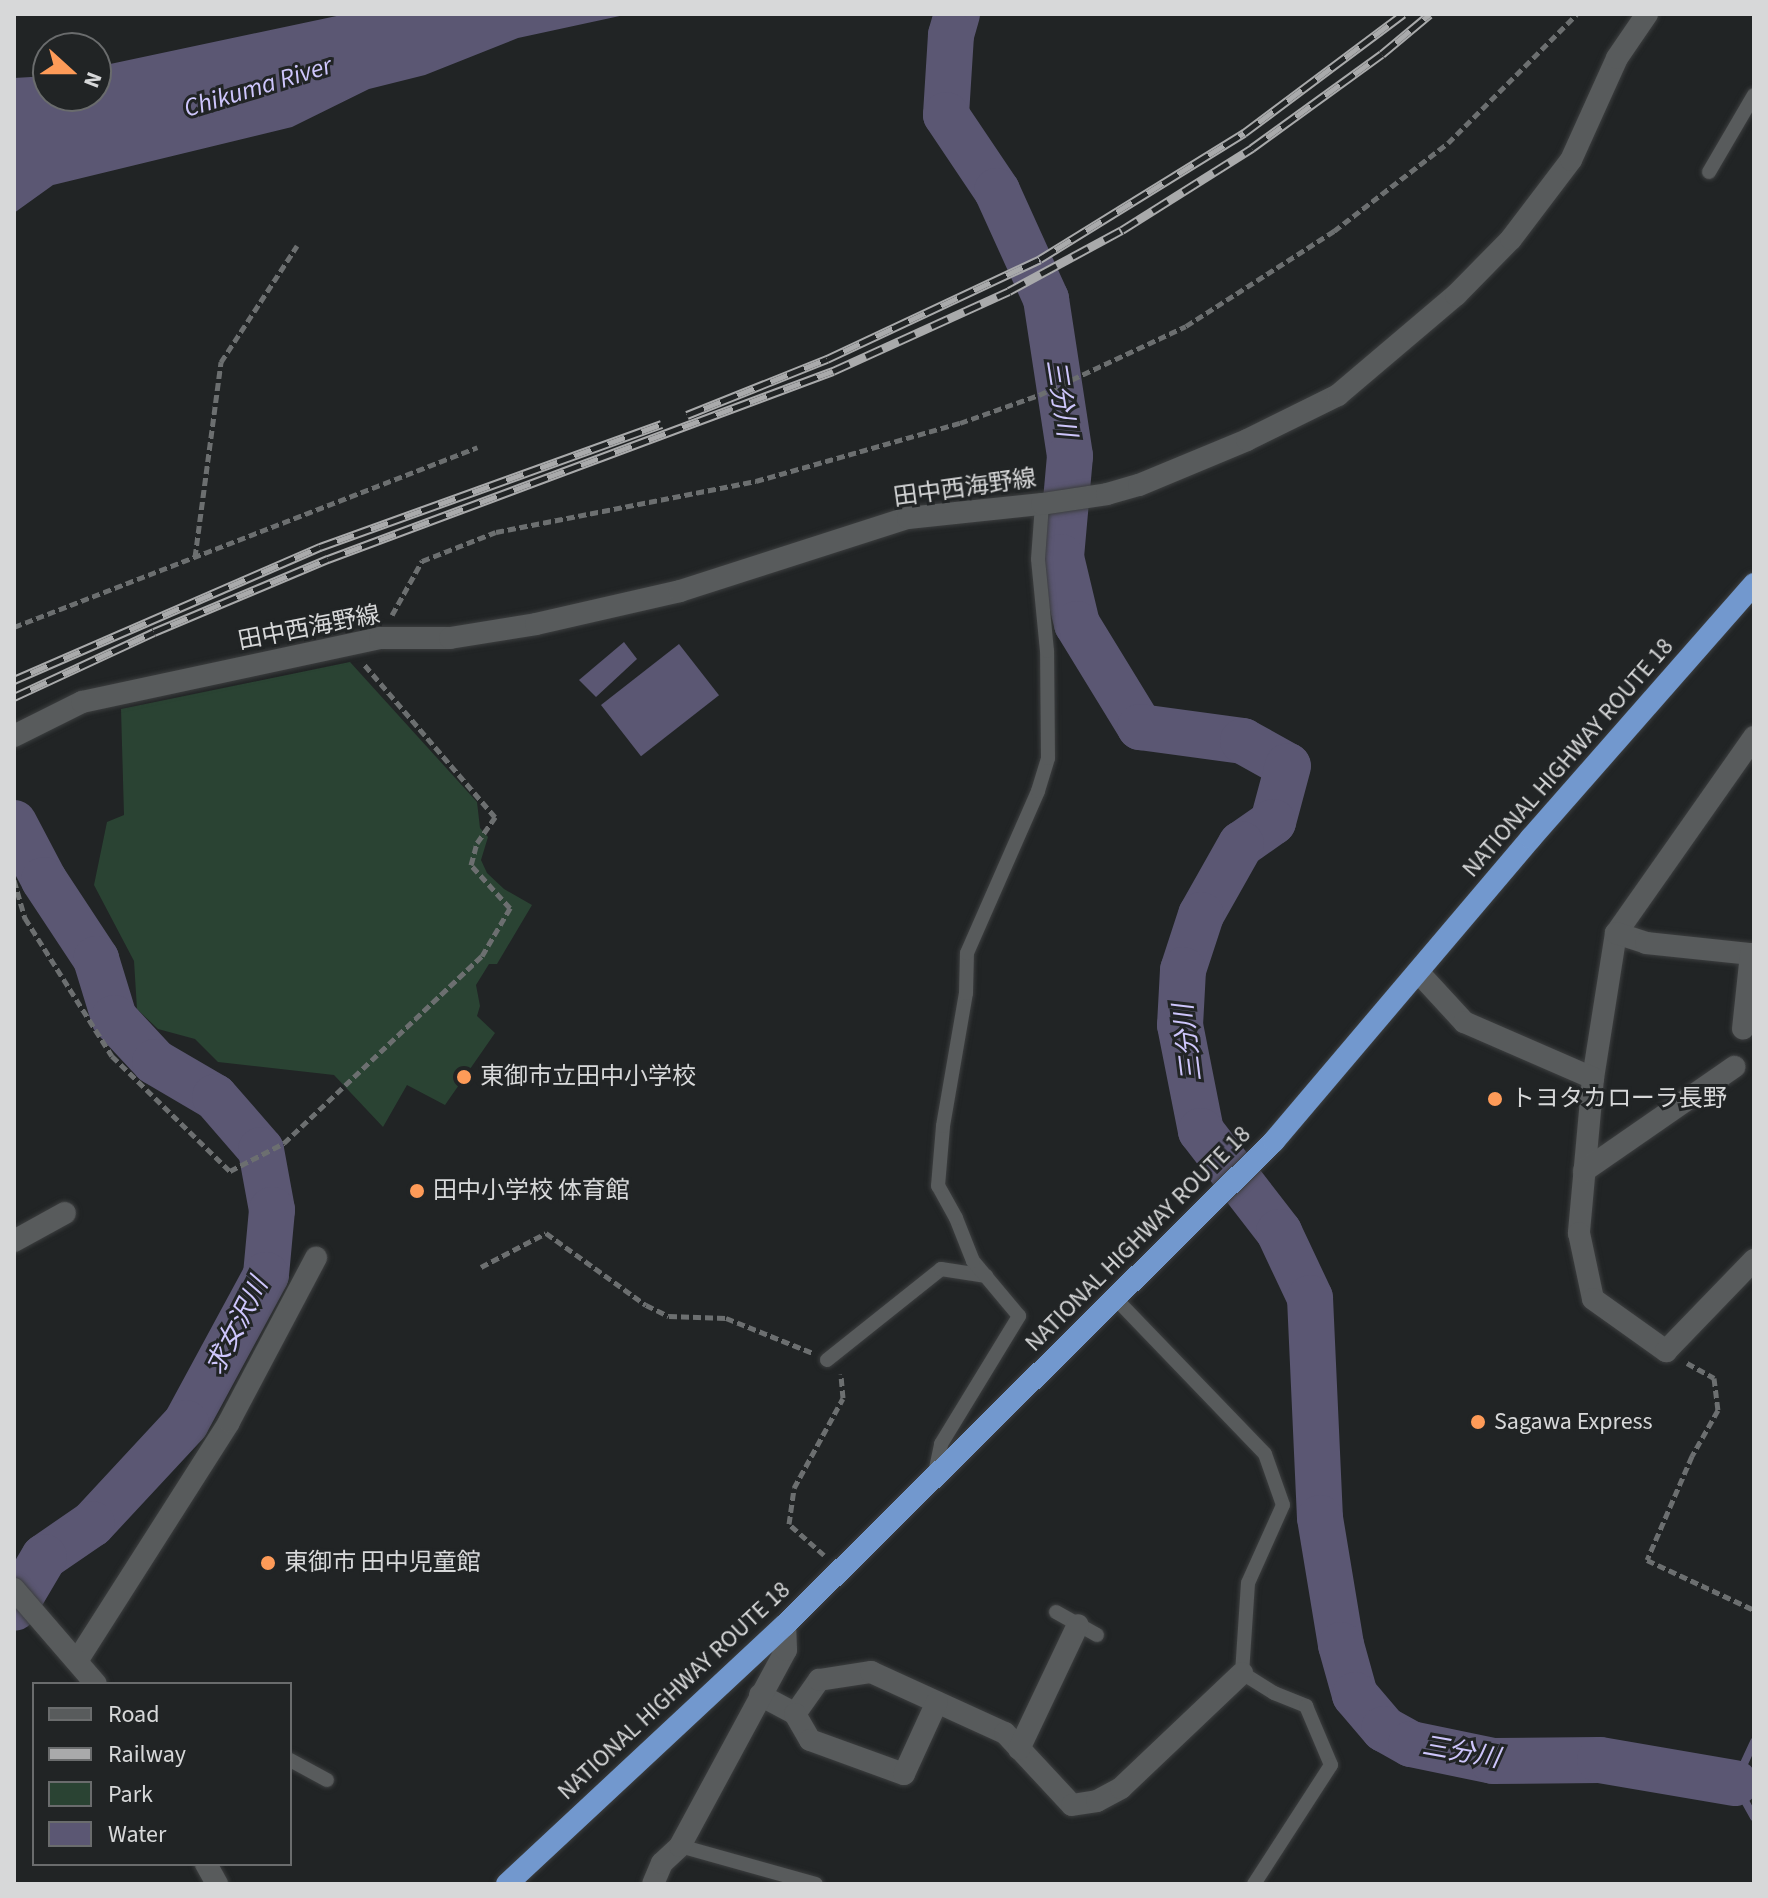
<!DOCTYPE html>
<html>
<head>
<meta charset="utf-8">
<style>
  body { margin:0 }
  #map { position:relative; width:1768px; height:1898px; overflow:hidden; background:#212425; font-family:"Source Sans 3","Noto Sans JP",sans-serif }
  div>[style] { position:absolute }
  .green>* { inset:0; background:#2a4333 }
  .water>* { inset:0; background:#5b5773; transform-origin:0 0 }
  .stream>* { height:8px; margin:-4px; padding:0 4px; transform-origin:4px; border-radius:4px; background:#5b5773 }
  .river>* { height:46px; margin:-23px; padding:0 23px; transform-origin:23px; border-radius:23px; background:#5b5773 }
  .path>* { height:5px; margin-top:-2.5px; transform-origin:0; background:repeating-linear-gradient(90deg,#6c6f70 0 8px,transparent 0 12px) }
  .roads { filter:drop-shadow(0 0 2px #3c3e3f) drop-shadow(0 0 2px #3c3e3f) }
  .service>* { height:14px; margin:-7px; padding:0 7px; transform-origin:7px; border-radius:7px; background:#585b5c }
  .minor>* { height:22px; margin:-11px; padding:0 11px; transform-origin:11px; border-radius:11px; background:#585b5c }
  .tertiary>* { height:22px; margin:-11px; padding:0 11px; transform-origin:11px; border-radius:11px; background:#585b5c }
  .trunk>* { height:22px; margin:-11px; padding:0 11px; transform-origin:11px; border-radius:11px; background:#7298ce }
  .rail>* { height:9px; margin-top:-4.5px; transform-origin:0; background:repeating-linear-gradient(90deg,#212425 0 18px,#a9aaab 0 36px); box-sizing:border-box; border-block:2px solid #a9aaab }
  .dots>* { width:22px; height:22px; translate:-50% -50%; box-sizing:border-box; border:4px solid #212425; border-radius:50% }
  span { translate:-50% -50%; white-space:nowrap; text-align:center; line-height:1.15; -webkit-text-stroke:6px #212425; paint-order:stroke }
  .street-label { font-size:24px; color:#d7d8d9 }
  .poi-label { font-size:24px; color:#d7d8d9 }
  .left { translate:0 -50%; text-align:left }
  .water-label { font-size:26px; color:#cec6fc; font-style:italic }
  .frame { position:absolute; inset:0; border:16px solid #d7d8d9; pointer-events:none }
  .legend { position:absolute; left:32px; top:1682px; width:260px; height:184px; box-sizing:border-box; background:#212425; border:2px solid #6a6c6d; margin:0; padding:10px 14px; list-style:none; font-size:24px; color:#d7d8d9 }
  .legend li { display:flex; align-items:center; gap:16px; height:40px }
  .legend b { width:40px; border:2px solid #6a6c6d }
  .north { position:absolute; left:32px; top:32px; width:80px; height:80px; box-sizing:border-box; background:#212425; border:2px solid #6a6c6d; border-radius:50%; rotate:111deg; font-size:22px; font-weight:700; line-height:32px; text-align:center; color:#d7d8d9 }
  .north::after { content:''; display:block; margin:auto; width:28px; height:36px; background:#fe9b58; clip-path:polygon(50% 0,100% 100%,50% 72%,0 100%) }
</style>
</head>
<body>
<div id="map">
  <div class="green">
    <i style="clip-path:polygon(350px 662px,477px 802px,480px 828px,488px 837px,481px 860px,487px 873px,504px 889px,532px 905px,497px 964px,489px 964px,476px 985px,480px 1006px,477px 1016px,495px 1033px,445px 1105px,407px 1085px,383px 1127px,334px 1075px,218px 1062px,195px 1039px,158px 1029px,137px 1009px,134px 961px,94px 885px,107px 822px,124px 815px,121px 709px)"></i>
  </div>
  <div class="water">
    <i style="clip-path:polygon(346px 14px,629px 14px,518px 38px,425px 75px,369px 89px,292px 127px,53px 185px,14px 213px,14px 78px,48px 76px,48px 96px,96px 96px,96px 67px)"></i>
    <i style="clip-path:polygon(624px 642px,637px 659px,596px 697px,579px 680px)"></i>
    <i style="left:679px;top:644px;width:65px;height:99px;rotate:52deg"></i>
  </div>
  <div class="stream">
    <i style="left:1754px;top:1742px;width:45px;rotate:114.9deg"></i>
    <i style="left:1735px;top:1783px;width:39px;rotate:61deg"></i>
  </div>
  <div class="river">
    <i style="left:957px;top:14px;width:22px;rotate:106deg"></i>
    <i style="left:951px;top:35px;width:80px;rotate:93.6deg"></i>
    <i style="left:946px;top:115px;width:92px;rotate:56.1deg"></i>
    <i style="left:997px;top:191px;width:119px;rotate:65.6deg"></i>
    <i style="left:1046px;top:299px;width:159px;rotate:81.3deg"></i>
    <i style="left:1070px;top:456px;width:101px;rotate:95.1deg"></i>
    <i style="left:1061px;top:557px;width:69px;rotate:76.6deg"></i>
    <i style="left:1077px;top:624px;width:121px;rotate:58.5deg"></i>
    <i style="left:1140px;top:727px;width:104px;rotate:7.7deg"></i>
    <i style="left:1243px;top:741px;width:51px;rotate:29.1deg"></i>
    <i style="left:1288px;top:766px;width:58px;rotate:105deg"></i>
    <i style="left:1273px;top:822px;width:39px;rotate:145deg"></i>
    <i style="left:1241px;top:844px;width:81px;rotate:119.4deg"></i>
    <i style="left:1201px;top:915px;width:58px;rotate:108.1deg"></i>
    <i style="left:1183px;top:970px;width:55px;rotate:93.1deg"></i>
    <i style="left:1180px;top:1025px;width:108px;rotate:78.8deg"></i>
    <i style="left:1201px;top:1131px;width:128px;rotate:52.3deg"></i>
    <i style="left:1279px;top:1232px;width:73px;rotate:64.8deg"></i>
    <i style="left:1310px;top:1298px;width:220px;rotate:87.4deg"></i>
    <i style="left:1320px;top:1518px;width:129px;rotate:80.6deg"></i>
    <i style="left:1341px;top:1645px;width:52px;rotate:74.4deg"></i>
    <i style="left:1355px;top:1695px;width:45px;rotate:49.5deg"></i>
    <i style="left:1384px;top:1729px;width:31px;rotate:29deg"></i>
    <i style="left:1411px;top:1744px;width:84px;rotate:11.7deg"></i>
    <i style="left:1493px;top:1761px;width:107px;rotate:-0.5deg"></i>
    <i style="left:1600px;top:1760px;width:137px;rotate:9.7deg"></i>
    <i style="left:14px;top:823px;width:64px;rotate:62.2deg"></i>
    <i style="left:44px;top:880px;width:95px;rotate:56.6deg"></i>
    <i style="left:96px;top:959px;width:62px;rotate:73deg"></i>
    <i style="left:114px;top:1018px;width:60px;rotate:47deg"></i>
    <i style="left:155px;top:1062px;width:69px;rotate:30.3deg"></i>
    <i style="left:215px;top:1097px;width:70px;rotate:49deg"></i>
    <i style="left:261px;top:1150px;width:61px;rotate:79.6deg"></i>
    <i style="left:272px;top:1210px;width:65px;rotate:95.3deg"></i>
    <i style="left:266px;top:1275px;width:168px;rotate:118.4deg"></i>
    <i style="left:186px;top:1423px;width:138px;rotate:132.9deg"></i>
    <i style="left:92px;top:1524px;width:58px;rotate:145.5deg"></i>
    <i style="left:44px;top:1557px;width:59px;rotate:120.5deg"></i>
  </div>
  <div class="path">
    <i style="left:195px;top:557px;width:197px;rotate:-82.4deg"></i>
    <i style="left:221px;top:362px;width:139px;rotate:-56.8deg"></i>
    <i style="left:392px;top:615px;width:62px;rotate:-60.9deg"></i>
    <i style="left:422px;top:561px;width:79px;rotate:-21.4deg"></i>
    <i style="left:496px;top:532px;width:265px;rotate:-11.1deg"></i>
    <i style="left:756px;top:481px;width:212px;rotate:-15.9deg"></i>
    <i style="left:960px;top:423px;width:84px;rotate:-19.5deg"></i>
    <i style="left:1039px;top:395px;width:162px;rotate:-25.1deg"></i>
    <i style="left:1186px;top:326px;width:176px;rotate:-32.7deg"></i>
    <i style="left:1334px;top:231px;width:144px;rotate:-37.7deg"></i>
    <i style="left:1448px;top:143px;width:182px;rotate:-45deg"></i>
    <i style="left:14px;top:627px;width:497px;rotate:-21.2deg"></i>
    <i style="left:14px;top:880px;width:40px;rotate:74deg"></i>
    <i style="left:25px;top:918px;width:163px;rotate:57.8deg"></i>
    <i style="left:112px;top:1056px;width:165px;rotate:44.3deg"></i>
    <i style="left:230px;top:1171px;width:61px;rotate:-27.4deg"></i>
    <i style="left:284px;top:1143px;width:272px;rotate:-43.4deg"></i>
    <i style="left:482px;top:956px;width:56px;rotate:-59.7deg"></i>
    <i style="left:510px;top:908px;width:58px;rotate:-132.2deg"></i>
    <i style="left:471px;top:865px;width:23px;rotate:-75deg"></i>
    <i style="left:477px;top:843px;width:32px;rotate:-55deg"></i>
    <i style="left:495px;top:817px;width:201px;rotate:-130.6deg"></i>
    <i style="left:481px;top:1267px;width:73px;rotate:-27.6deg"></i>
    <i style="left:546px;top:1233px;width:123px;rotate:35.8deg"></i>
    <i style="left:646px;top:1305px;width:25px;rotate:26deg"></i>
    <i style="left:669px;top:1316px;width:57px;rotate:2deg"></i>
    <i style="left:726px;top:1318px;width:94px;rotate:21.9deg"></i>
    <i style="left:1687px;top:1363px;width:31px;rotate:29deg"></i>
    <i style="left:1714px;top:1378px;width:32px;rotate:83deg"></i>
    <i style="left:1718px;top:1410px;width:53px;rotate:119.5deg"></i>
    <i style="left:1692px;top:1456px;width:113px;rotate:113.4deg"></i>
    <i style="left:1647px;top:1560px;width:118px;rotate:25deg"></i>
    <i style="left:824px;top:1555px;width:47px;rotate:-138.5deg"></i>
    <i style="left:789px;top:1524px;width:36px;rotate:-82deg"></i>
    <i style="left:794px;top:1488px;width:102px;rotate:-61.4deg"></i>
    <i style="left:843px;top:1398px;width:24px;rotate:-95deg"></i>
  </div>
  <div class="roads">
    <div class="service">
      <i style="left:1709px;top:172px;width:89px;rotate:-59.7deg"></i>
      <i style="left:1115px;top:1298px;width:216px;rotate:46.1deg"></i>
      <i style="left:1265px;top:1454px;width:54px;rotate:70.6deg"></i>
      <i style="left:1283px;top:1505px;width:85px;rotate:114.2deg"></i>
      <i style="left:1248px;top:1583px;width:90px;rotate:93.8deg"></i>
      <i style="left:1242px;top:1673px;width:38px;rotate:32deg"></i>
      <i style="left:1274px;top:1693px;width:35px;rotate:22deg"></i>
      <i style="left:1306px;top:1706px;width:64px;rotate:67deg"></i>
      <i style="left:1331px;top:1765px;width:142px;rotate:122.9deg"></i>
      <i style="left:827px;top:1360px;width:146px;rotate:-38.6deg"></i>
      <i style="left:941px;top:1269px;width:46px;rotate:8.8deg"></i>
      <i style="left:935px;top:1473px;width:30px;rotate:-78deg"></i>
      <i style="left:941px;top:1444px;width:150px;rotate:-58.6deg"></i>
      <i style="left:1019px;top:1316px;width:72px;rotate:-129.9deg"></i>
      <i style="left:973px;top:1261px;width:46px;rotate:-111.6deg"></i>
      <i style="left:956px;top:1218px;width:37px;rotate:-119deg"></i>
      <i style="left:938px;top:1186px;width:60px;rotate:-85.2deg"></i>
      <i style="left:943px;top:1126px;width:135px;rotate:-80.2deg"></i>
      <i style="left:966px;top:993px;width:40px;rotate:-88.6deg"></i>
      <i style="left:967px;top:953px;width:177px;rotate:-66.3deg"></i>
      <i style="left:1038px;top:791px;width:34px;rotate:-73deg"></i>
      <i style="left:1048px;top:758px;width:107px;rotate:-90.5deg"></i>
      <i style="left:1047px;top:651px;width:92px;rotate:-95.6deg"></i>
      <i style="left:1038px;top:559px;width:55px;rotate:-85.8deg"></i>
      <i style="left:1056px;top:1612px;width:47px;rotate:29.3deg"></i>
      <i style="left:290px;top:1760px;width:42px;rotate:28.4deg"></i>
      <i style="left:680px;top:1846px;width:141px;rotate:15.6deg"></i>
    </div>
    <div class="minor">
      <i style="left:14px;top:736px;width:76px;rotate:-26.6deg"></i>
      <i style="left:82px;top:702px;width:305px;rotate:-12.1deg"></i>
      <i style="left:380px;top:638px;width:70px"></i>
      <i style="left:450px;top:638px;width:87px;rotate:-9.2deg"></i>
      <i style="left:536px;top:624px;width:148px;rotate:-12.9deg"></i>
      <i style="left:680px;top:591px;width:239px;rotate:-17.8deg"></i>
      <i style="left:908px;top:518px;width:135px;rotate:-6deg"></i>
      <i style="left:1042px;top:504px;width:66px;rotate:-8.7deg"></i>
      <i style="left:1107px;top:494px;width:33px;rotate:-16deg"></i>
      <i style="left:1139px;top:485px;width:117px;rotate:-22.6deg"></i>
      <i style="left:1247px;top:440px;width:102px;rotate:-26.3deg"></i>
      <i style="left:1338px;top:395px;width:155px;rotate:-40.3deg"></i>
      <i style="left:1456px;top:295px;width:78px;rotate:-45.5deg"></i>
      <i style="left:1511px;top:239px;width:99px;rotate:-52.8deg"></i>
      <i style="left:1571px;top:160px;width:112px;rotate:-65.7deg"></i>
      <i style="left:1617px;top:58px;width:53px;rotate:-55.7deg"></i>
      <i style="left:1754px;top:737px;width:240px;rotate:125.1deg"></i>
      <i style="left:1616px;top:933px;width:147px;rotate:99deg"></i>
      <i style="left:1593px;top:1078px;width:156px;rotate:95.2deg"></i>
      <i style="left:1579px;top:1233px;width:67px;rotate:78deg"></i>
      <i style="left:1593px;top:1299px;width:90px;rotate:35.5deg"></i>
      <i style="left:1666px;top:1351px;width:127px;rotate:-46deg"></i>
      <i style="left:1616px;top:933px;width:32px;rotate:18deg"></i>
      <i style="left:1646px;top:943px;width:106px;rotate:6deg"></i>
      <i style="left:1751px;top:954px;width:75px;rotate:96.1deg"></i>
      <i style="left:1419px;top:973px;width:67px;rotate:47.4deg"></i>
      <i style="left:1464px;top:1022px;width:141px;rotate:23.5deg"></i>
      <i style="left:1584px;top:1171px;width:183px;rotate:-34.7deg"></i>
      <i style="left:14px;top:1241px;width:58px;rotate:-28.8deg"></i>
      <i style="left:77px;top:1661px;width:283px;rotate:-57.5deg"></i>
      <i style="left:229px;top:1422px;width:186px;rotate:-62.1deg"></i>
      <i style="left:760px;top:1695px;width:40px;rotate:28deg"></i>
      <i style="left:795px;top:1714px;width:42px;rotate:-54.8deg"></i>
      <i style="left:819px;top:1680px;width:53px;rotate:-8.7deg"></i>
      <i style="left:871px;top:1672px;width:147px;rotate:24.5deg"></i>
      <i style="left:1005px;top:1733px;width:98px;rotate:47.1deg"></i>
      <i style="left:1072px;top:1805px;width:25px;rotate:-9deg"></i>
      <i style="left:1097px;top:1801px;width:27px;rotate:-28deg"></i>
      <i style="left:1121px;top:1788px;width:167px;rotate:-43.5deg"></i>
      <i style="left:795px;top:1714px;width:30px;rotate:60deg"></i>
      <i style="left:810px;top:1740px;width:100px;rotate:19.9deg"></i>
      <i style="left:904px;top:1774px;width:79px;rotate:-65.4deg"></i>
      <i style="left:1019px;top:1749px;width:137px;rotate:-64.6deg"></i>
      <i style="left:653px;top:1884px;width:23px;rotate:-67deg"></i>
      <i style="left:662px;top:1863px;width:25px;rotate:-43deg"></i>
      <i style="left:680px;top:1846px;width:223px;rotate:-61.6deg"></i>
      <i style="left:786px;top:1650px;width:25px;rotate:-92deg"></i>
    </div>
    <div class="tertiary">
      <i style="left:14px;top:1589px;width:125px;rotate:49.2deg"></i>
      <i style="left:206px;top:1864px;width:23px;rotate:61deg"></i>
    </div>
    <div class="trunk">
      <i style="left:507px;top:1884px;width:380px;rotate:-43deg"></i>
      <i style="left:785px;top:1625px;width:688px;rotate:-44.71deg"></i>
      <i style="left:1274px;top:1141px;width:397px;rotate:-49.7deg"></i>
      <i style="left:1531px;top:838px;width:338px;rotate:-48.7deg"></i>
    </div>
  </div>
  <div class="rail">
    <i style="left:687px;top:415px;width:151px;rotate:-21.8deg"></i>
    <i style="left:827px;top:359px;width:235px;rotate:-25.1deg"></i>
    <i style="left:1040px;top:259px;width:240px;rotate:-31.7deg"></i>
    <i style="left:1244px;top:133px;width:199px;rotate:-36.8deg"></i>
    <i style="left:14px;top:680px;width:334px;rotate:-23.5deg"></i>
    <i style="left:320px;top:547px;width:363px;rotate:-19.8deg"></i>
    <i style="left:14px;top:697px;width:154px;rotate:-24.9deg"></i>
    <i style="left:154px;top:632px;width:189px;rotate:-22.8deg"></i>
    <i style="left:328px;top:559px;width:539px;rotate:-20.42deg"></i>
    <i style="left:833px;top:371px;width:193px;rotate:-24.4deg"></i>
    <i style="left:1009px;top:291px;width:128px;rotate:-28.4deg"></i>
    <i style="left:1122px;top:230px;width:154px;rotate:-32.2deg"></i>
    <i style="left:1252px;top:148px;width:160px;rotate:-35.9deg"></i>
    <i style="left:1382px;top:54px;width:62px;rotate:-39.8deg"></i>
  </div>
  <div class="dots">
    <i style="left:464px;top:1077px;background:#fe9b58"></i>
    <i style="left:1495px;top:1099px;background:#fe9b58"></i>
    <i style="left:417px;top:1191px;background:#fe9b58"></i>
    <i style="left:1478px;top:1422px;background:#fe9b58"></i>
    <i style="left:268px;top:1563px;background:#fe9b58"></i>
  </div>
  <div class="street-label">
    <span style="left:965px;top:488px;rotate:-8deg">田中西海野線</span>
    <span style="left:309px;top:628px;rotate:-11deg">田中西海野線</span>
    <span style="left:1568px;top:758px;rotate:-49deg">NATIONAL HIGHWAY ROUTE 18</span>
    <span style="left:1138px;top:1239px;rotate:-45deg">NATIONAL HIGHWAY ROUTE 18</span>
    <span style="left:674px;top:1691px;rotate:-43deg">NATIONAL HIGHWAY ROUTE 18</span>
  </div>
  <div class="poi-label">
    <span class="left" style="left:480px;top:1077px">東御市立田中小学校</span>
    <span class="left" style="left:1511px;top:1099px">トヨタカローラ長野</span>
    <span class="left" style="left:433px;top:1191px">田中小学校 体育館</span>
    <span class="left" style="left:1494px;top:1422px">Sagawa Express</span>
    <span class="left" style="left:284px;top:1563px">東御市 田中児童館</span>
  </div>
  <div class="water-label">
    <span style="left:258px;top:87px;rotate:-17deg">Chikuma River</span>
    <span style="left:1061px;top:398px;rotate:81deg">三分川</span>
    <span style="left:1188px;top:1043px;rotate:-97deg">三分川</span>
    <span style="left:237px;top:1326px;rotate:-63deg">求女沢川</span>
    <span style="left:1461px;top:1752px;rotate:10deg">三分川</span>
  </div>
  <div class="frame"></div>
  <ul class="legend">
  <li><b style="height:10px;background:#585b5c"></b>Road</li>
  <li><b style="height:10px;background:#a9aaab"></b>Railway</li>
  <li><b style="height:22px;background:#2a4333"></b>Park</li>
  <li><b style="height:22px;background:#5b5773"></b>Water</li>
  </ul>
  <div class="north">N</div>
</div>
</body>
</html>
